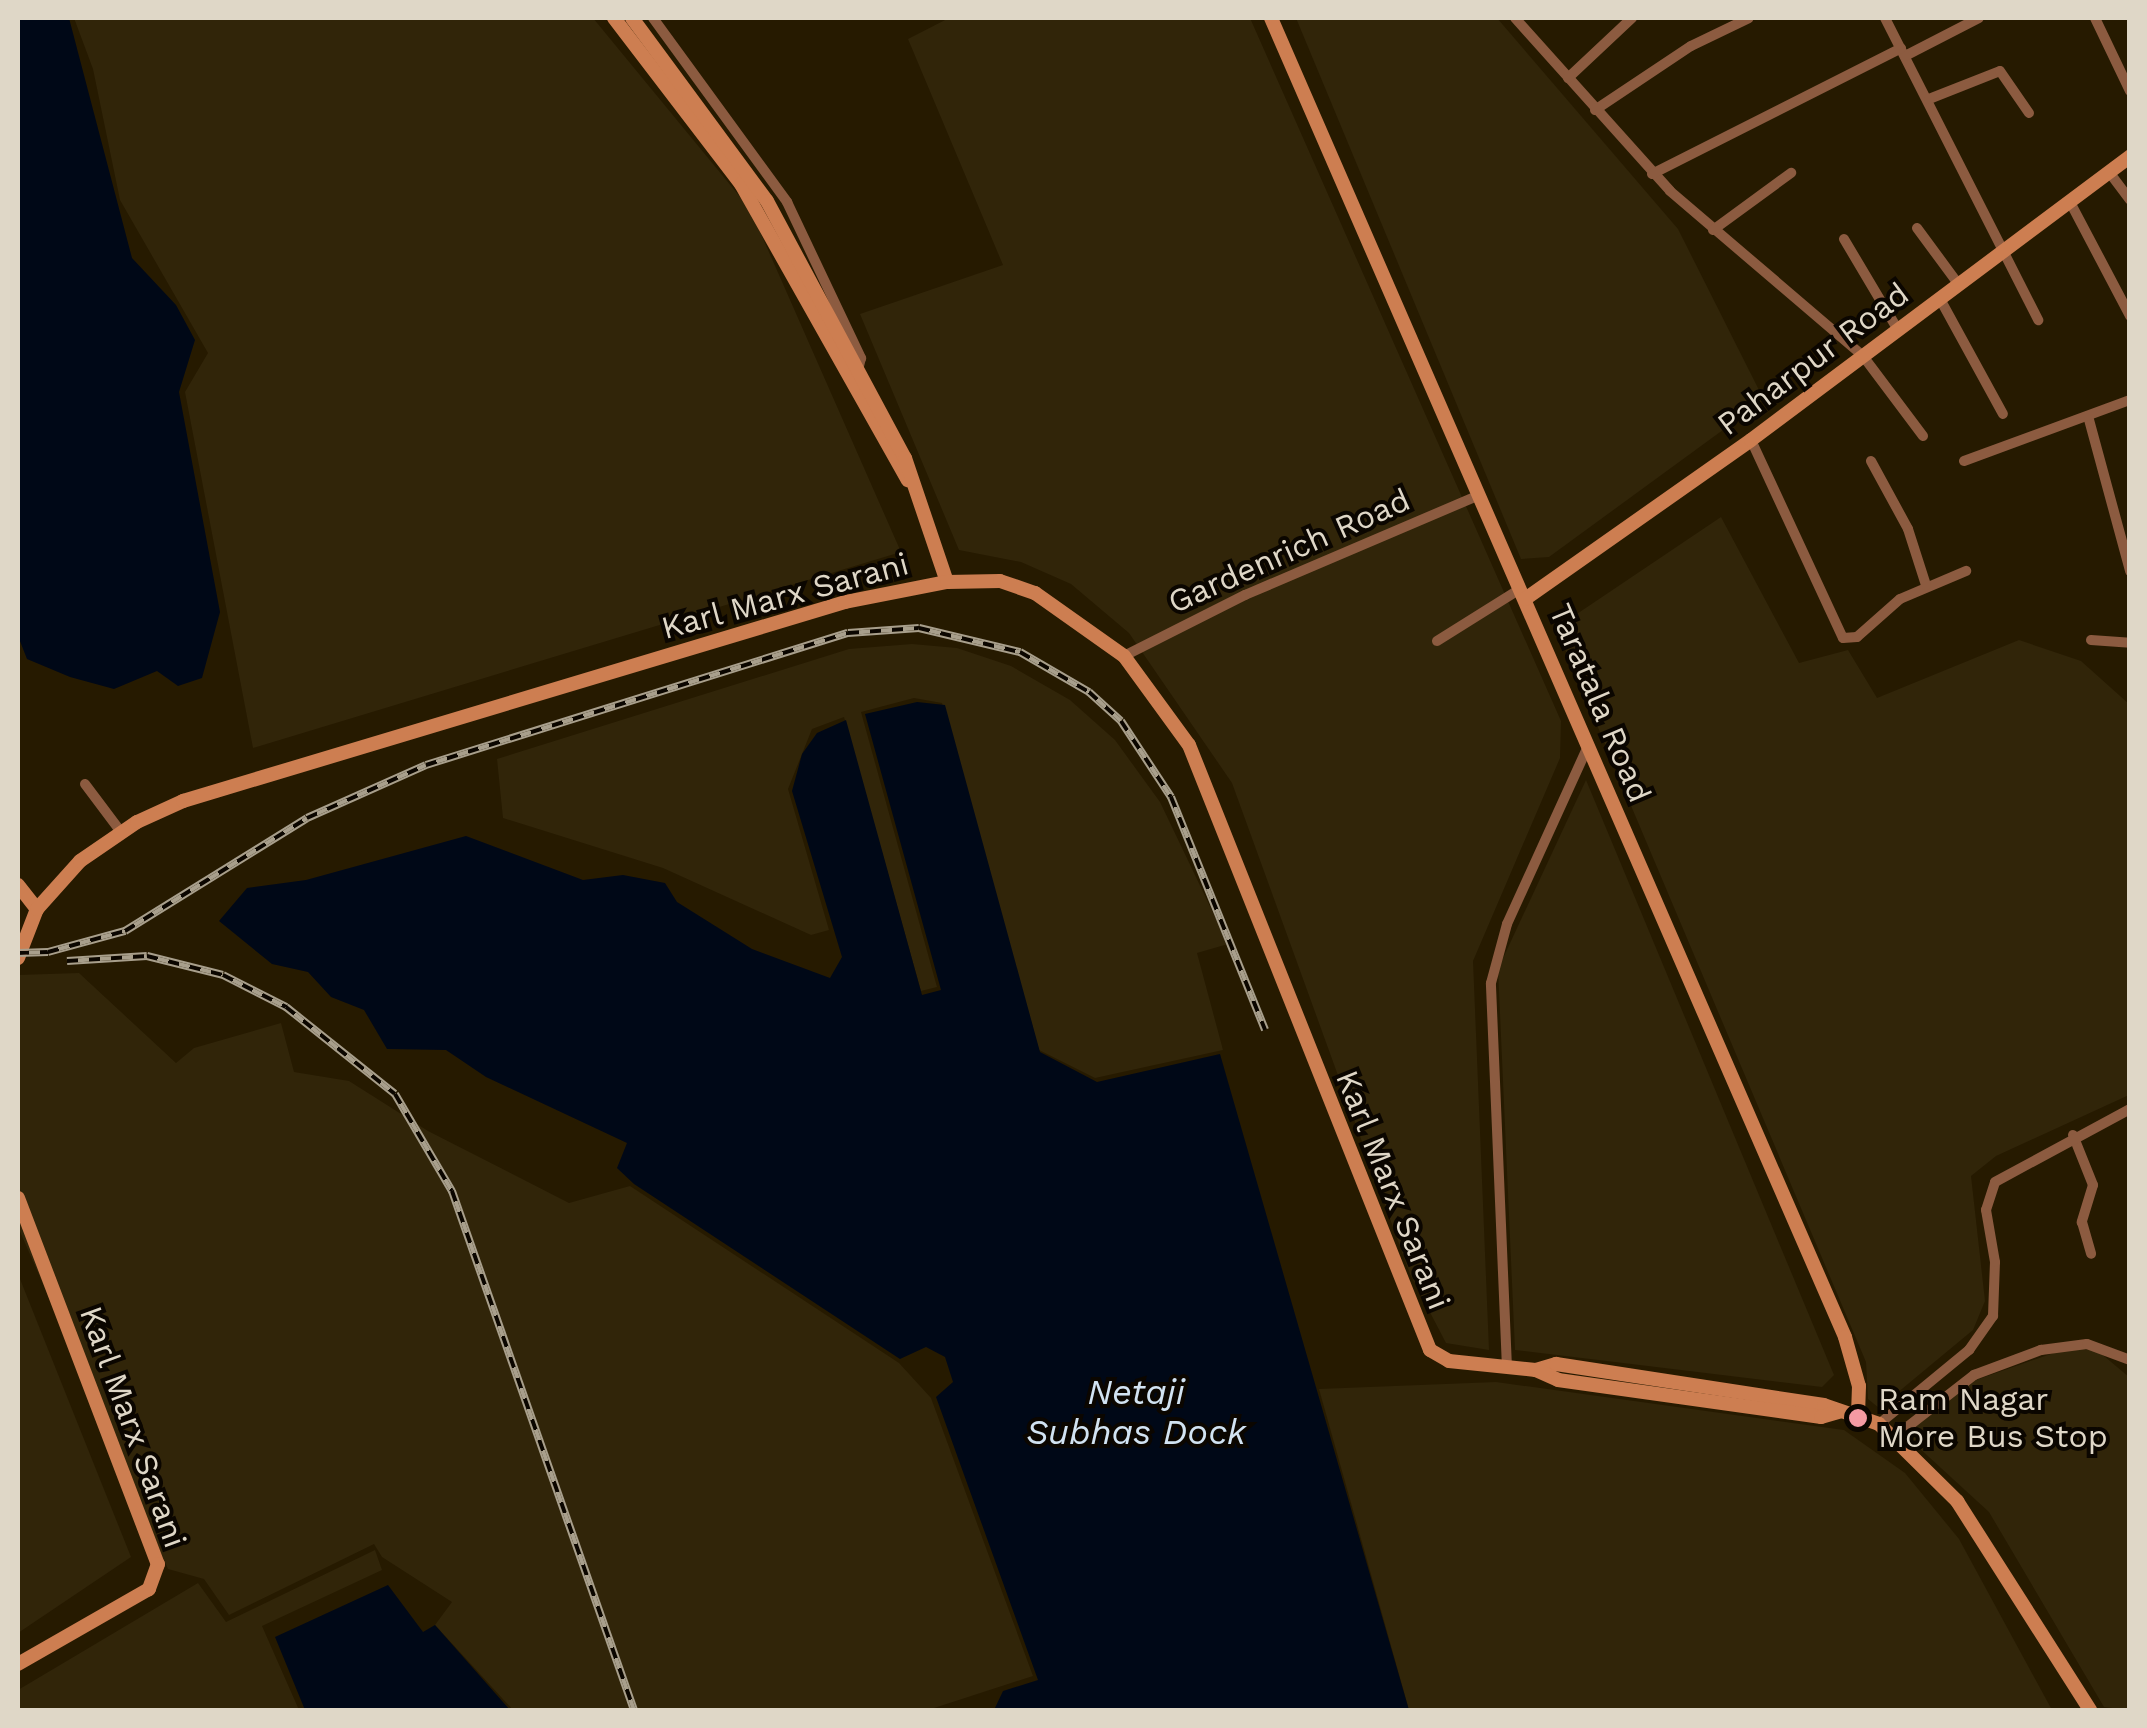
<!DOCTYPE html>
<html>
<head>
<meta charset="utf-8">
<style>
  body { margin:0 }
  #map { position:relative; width:2147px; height:1728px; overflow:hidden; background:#261a00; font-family:"Work Sans",sans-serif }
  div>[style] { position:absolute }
  .built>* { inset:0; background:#312509 }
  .water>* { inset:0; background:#000817 }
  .street>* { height:10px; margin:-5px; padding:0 5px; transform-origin:5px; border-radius:5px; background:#8c5b40 }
  .secondary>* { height:14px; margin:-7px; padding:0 7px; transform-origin:7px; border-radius:7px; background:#cd7e51 }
  .rail>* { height:8px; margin-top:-4px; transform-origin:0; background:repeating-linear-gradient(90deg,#0b0600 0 11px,#a89f8c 0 22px); box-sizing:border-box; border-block:2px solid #a89f8c }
  .dots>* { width:28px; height:28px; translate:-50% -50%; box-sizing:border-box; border:5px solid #0b0600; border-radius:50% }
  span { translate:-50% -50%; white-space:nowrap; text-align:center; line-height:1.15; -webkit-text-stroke:8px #0b0600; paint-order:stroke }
  .street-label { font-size:32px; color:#dfd7c7 }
  .poi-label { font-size:32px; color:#dfd7c7 }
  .left { translate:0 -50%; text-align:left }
  .water-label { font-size:35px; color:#d2e3f2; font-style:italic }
  .frame { position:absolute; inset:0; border:20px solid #dfd7c7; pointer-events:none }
</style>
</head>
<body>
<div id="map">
  <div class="built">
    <i style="clip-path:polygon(74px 18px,593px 18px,750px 209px,901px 552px,253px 748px,185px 392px,208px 353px,120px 200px,93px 69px)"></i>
    <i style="clip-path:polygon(949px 18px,1250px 18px,1561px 721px,1560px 758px,1473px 961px,1489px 1350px,1446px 1343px,1410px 1274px,1232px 783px,1129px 633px,1071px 584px,1021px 562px,959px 550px,860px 314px,1003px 265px,908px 39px)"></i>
    <i style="clip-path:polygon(1296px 18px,1497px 18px,1678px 229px,1764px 400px,1549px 557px,1521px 559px)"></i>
    <i style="clip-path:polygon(1721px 517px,1799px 663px,1848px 650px,1877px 698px,2019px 640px,2081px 661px,2129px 704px,2129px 1095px,1996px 1156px,1971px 1176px,1985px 1301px,1973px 1330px,1879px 1408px,1868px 1399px,1866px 1362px,1556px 628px)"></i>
    <i style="clip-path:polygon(912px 644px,957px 648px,1011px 666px,1070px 700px,1115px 740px,1160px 802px,1228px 944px,1197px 953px,1223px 1050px,1095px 1078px,1039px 1050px,942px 703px,914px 698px,861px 712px,937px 987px,921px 991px,844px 717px,812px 729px,788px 789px,829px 930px,811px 935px,663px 868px,503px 818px,497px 759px,849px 649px)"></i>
    <i style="clip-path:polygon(1586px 780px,1834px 1375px,1822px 1387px,1515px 1350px,1498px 969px)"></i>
    <i style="clip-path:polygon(79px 973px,176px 1063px,194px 1048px,281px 1023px,294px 1072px,349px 1081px,428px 1131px,569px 1203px,630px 1186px,899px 1363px,931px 1398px,1033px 1676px,928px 1710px,513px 1710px,435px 1625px,452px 1602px,382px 1557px,374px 1544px,229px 1615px,204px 1579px,168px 1569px,18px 1227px,18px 975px)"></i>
    <i style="clip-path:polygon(18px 1274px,131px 1557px,18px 1633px)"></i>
    <i style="clip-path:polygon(2071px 1347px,2098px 1351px,2129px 1377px,2129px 1710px,2104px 1707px,1989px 1512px,1905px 1435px,1973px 1381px)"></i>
    <i style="clip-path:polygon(1496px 1382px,1844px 1430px,1905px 1473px,1959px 1539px,2052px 1710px,1409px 1710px,1319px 1389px)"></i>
    <i style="clip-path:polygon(375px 1550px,382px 1570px,262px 1626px,299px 1710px,18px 1710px,18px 1690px,198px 1583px,226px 1622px)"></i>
  </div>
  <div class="water">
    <i style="clip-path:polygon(18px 18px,69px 18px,132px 258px,176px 305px,195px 340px,179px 392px,220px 612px,202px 678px,178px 686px,157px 671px,114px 689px,70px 677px,27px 659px,18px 636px)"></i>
    <i style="clip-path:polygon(917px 702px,945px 705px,1040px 1052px,1097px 1082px,1220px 1054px,1409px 1710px,994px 1710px,1003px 1691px,1038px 1680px,936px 1397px,953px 1382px,945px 1357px,926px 1347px,900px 1359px,634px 1184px,617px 1168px,627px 1143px,486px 1077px,446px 1050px,387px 1049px,364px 1010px,331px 997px,308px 972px,272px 964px,219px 921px,247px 888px,306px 880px,466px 836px,583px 880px,623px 875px,665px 883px,677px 902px,752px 949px,830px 978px,842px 957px,792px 791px,802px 754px,817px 733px,846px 720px,922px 995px,941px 990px,865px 714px)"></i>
    <i style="clip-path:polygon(388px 1585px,423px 1632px,435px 1625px,510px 1710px,305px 1710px,275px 1637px)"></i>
  </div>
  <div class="street">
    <i style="left:653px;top:18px;width:228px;rotate:53.9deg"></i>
    <i style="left:787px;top:202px;width:173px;rotate:64.6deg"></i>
    <i style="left:861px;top:358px;width:12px;rotate:104deg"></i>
    <i style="left:1515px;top:18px;width:232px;rotate:48.1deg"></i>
    <i style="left:1670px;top:191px;width:254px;rotate:40.5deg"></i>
    <i style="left:1863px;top:356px;width:100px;rotate:53.1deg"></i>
    <i style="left:1885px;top:18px;width:339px;rotate:63.1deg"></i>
    <i style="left:2095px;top:18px;width:81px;rotate:64.4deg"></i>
    <i style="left:1905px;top:56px;width:83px;rotate:-27.2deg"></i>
    <i style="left:1568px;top:78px;width:88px;rotate:-43.2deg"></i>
    <i style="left:1929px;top:99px;width:76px;rotate:-21.5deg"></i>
    <i style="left:2000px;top:71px;width:51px;rotate:55.4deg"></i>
    <i style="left:1595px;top:110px;width:115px;rotate:-33.7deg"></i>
    <i style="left:1691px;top:46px;width:64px;rotate:-25.8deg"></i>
    <i style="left:2109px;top:172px;width:35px;rotate:53deg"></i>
    <i style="left:1652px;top:174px;width:279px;rotate:-26.8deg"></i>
    <i style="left:2070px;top:202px;width:129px;rotate:62.2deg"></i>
    <i style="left:1917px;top:228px;width:71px;rotate:53.6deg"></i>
    <i style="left:1713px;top:230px;width:97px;rotate:-36.2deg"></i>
    <i style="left:1844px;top:239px;width:106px;rotate:59.3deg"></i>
    <i style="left:1940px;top:299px;width:131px;rotate:61.3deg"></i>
    <i style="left:2088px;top:416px;width:161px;rotate:74.8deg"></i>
    <i style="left:1751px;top:440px;width:218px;rotate:65.1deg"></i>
    <i style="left:1843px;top:638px;width:14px;rotate:-4deg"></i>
    <i style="left:1857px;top:637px;width:57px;rotate:-41.5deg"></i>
    <i style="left:1900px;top:599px;width:72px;rotate:-23deg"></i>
    <i style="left:1871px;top:461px;width:77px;rotate:61.4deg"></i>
    <i style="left:1908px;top:529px;width:59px;rotate:72.2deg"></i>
    <i style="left:1964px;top:461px;width:177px;rotate:-20.2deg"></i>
    <i style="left:2091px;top:640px;width:39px;rotate:4deg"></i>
    <i style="left:1437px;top:641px;width:98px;rotate:-32.1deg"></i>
    <i style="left:1124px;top:656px;width:136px;rotate:-26.8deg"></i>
    <i style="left:1245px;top:595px;width:252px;rotate:-23.1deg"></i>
    <i style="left:85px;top:784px;width:60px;rotate:53.1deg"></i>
    <i style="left:2073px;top:1135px;width:54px;rotate:68.2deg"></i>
    <i style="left:2093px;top:1185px;width:39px;rotate:107deg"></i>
    <i style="left:2082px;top:1222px;width:33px;rotate:74deg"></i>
    <i style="left:1507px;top:1368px;width:385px;rotate:-92.4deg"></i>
    <i style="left:1491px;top:983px;width:61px;rotate:-74.8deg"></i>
    <i style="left:1507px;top:924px;width:196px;rotate:-65.5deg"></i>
    <i style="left:1879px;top:1424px;width:117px;rotate:-39.4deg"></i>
    <i style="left:1969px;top:1350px;width:42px;rotate:-54.8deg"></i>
    <i style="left:1993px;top:1316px;width:54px;rotate:-87.9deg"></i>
    <i style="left:1995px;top:1262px;width:53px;rotate:-99.8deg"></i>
    <i style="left:1986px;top:1210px;width:29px;rotate:-72deg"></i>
    <i style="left:1995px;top:1182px;width:153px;rotate:-28.4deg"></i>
    <i style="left:1897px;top:1435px;width:98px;rotate:-37.9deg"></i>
    <i style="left:1974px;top:1375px;width:72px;rotate:-20.5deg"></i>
    <i style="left:2041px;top:1350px;width:46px;rotate:-7.4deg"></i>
    <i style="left:2087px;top:1344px;width:46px;rotate:20.4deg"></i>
  </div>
  <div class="secondary">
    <i style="left:614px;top:18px;width:209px;rotate:52.6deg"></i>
    <i style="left:741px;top:184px;width:340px;rotate:60.6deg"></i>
    <i style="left:632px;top:18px;width:227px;rotate:53.6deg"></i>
    <i style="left:767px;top:201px;width:292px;rotate:61.8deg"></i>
    <i style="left:905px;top:458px;width:131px;rotate:71.3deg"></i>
    <i style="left:1271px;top:18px;width:1438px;rotate:66.48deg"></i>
    <i style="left:1845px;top:1337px;width:51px;rotate:74.1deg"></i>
    <i style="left:1859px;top:1386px;width:29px;rotate:92deg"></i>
    <i style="left:1525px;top:599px;width:276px;rotate:-35.1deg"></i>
    <i style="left:1751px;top:440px;width:474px;rotate:-36.8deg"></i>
    <i style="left:18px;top:885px;width:31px;rotate:52deg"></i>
    <i style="left:18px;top:958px;width:53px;rotate:-68.8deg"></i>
    <i style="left:37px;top:909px;width:64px;rotate:-48.1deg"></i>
    <i style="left:80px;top:861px;width:69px;rotate:-34.4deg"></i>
    <i style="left:137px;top:822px;width:51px;rotate:-24.5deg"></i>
    <i style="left:183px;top:801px;width:691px;rotate:-16.73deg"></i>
    <i style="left:845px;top:602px;width:104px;rotate:-11.1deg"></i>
    <i style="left:947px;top:582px;width:53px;rotate:-1.1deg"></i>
    <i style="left:1000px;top:581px;width:37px;rotate:19deg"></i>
    <i style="left:1035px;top:593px;width:109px;rotate:35.3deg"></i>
    <i style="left:1124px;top:656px;width:110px;rotate:53.9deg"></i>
    <i style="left:1189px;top:745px;width:651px;rotate:68.28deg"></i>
    <i style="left:1430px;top:1350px;width:22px;rotate:30deg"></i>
    <i style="left:1449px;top:1361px;width:87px;rotate:5.9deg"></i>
    <i style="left:1536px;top:1370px;width:21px;rotate:-17deg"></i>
    <i style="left:1556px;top:1364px;width:271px;rotate:8.7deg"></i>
    <i style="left:1824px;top:1405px;width:58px;rotate:19.1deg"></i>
    <i style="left:1879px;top:1424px;width:110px;rotate:44.6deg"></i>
    <i style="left:1957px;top:1501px;width:248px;rotate:57.5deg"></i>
    <i style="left:18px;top:1198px;width:392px;rotate:69.1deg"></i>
    <i style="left:158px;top:1564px;width:27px;rotate:110deg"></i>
    <i style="left:149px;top:1589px;width:151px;rotate:150.2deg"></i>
    <i style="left:1536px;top:1370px;width:24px;rotate:24deg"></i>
    <i style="left:1558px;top:1380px;width:266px;rotate:8deg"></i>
    <i style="left:1821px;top:1417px;width:18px;rotate:-16deg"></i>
  </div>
  <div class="rail">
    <i style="left:18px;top:953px;width:30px;rotate:-2deg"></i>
    <i style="left:48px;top:952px;width:80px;rotate:-15.3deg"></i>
    <i style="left:125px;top:931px;width:214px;rotate:-31.8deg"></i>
    <i style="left:307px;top:818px;width:130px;rotate:-24deg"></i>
    <i style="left:426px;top:765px;width:442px;rotate:-17.4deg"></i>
    <i style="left:848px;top:633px;width:71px;rotate:-4deg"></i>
    <i style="left:919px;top:628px;width:104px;rotate:13.4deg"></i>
    <i style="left:1020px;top:652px;width:80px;rotate:30.1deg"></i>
    <i style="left:1089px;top:692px;width:43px;rotate:42.2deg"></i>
    <i style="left:1121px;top:721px;width:91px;rotate:56.7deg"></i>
    <i style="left:1171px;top:797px;width:251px;rotate:68deg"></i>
    <i style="left:67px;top:961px;width:80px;rotate:-3.6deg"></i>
    <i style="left:147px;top:956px;width:78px;rotate:14deg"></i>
    <i style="left:223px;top:975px;width:71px;rotate:26.9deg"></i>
    <i style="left:286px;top:1007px;width:139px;rotate:38.6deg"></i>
    <i style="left:395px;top:1094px;width:113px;rotate:59.6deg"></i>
    <i style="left:452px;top:1191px;width:550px;rotate:70.68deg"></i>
  </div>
  <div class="dots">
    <i style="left:1858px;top:1418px;background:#f49aa3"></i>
  </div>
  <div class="street-label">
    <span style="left:1813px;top:359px;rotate:-37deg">Paharpur Road</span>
    <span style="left:1289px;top:551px;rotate:-24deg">Gardenrich Road</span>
    <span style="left:785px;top:596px;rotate:-15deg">Karl Marx Sarani</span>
    <span style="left:1600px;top:703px;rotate:67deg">Taratala Road</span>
    <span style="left:1393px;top:1190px;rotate:68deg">Karl Marx Sarani</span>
    <span style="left:133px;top:1427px;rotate:70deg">Karl Marx Sarani</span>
  </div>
  <div class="poi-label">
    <span class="left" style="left:1878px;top:1418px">Ram Nagar<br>More Bus Stop</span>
  </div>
  <div class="water-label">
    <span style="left:1136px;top:1412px">Netaji<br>Subhas Dock</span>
  </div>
  <div class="frame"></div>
</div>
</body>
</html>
